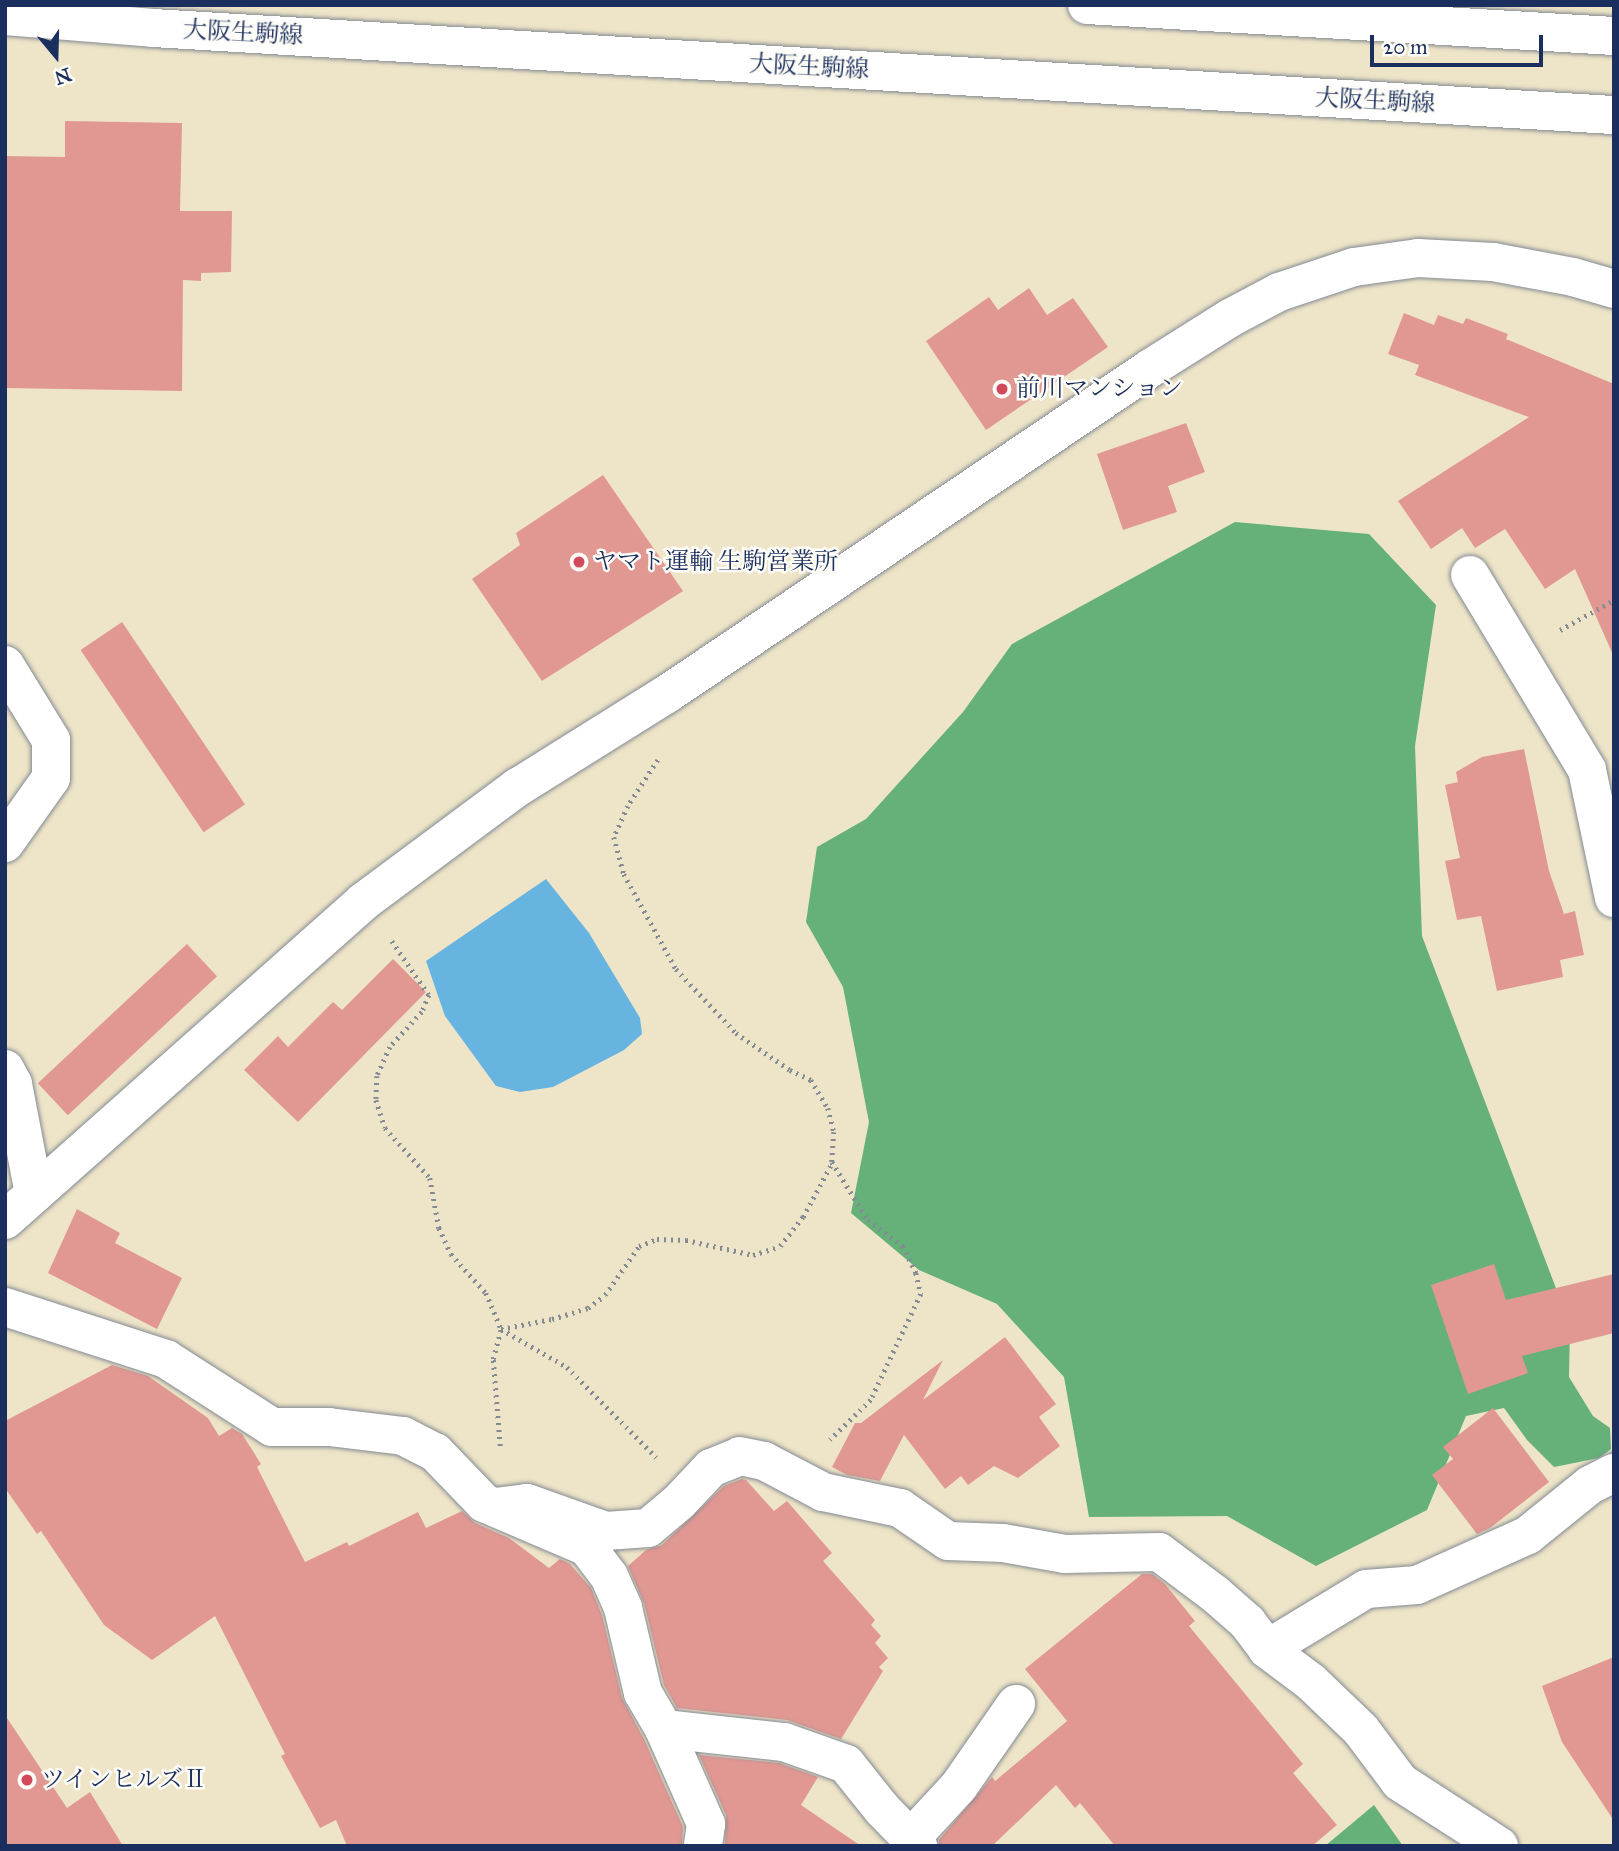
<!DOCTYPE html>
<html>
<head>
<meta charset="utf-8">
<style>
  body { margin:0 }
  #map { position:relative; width:1619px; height:1851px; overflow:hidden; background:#eee5c8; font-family:"IM FELL Great Primer","Noto Serif JP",serif }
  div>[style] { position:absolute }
  .forest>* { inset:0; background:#66b17a }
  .water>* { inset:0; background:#68b4e1 }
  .building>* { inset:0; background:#e19893; transform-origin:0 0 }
  .path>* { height:4.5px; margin-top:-2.25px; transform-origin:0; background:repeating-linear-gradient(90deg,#848a93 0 2px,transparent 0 7px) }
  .roads { filter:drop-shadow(0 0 2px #848a93) drop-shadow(0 0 2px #848a93) }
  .minor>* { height:38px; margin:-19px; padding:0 19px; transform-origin:19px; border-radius:19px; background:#fff }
  .major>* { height:38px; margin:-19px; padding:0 19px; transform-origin:19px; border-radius:19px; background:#fff }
  .dots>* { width:19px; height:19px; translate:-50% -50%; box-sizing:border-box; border:4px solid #fdfcf7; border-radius:50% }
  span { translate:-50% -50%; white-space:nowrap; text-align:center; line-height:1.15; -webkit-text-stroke:5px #fdfcf7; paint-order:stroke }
  .street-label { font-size:24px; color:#1b2f5e }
  .poi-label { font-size:24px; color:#1b2f5e }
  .left { translate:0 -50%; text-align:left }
  .frame { position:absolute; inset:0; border:7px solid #1b2f5e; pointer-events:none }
  .north { position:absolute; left:21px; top:21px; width:70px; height:70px; -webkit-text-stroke:5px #fdfcf7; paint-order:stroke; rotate:161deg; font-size:19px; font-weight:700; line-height:28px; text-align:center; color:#1b2f5e }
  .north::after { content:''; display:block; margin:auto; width:24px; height:32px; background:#1b2f5e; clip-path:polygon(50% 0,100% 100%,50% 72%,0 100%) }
  .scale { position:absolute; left:1370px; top:35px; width:173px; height:32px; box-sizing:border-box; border:4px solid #1b2f5e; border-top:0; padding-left:9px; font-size:21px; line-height:24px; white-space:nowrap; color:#1b2f5e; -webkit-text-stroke:5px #fdfcf7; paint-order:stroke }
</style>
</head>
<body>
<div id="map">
  <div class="forest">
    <i style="clip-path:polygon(1235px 522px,1369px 534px,1436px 605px,1415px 746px,1422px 936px,1570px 1325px,1569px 1377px,1593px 1416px,1610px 1428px,1611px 1449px,1599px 1458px,1554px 1467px,1527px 1440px,1504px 1408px,1466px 1416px,1427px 1510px,1316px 1566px,1227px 1516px,1089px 1517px,1064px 1377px,997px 1304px,919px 1270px,851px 1213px,869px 1122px,843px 987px,806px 922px,817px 847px,866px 819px,963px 712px,1012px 644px)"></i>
    <i style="clip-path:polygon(1374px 1805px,1403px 1846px,1325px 1846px)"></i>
  </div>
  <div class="water">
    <i style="clip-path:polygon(546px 879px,589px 933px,640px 1018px,642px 1034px,624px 1050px,553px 1087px,520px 1092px,496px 1086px,445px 1016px,426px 961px)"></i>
  </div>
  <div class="building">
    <i style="clip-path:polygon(65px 121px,182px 123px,180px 211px,232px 211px,231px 272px,201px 273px,201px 281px,183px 280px,182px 391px,5px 388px,5px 156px,65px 157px)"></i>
    <i style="clip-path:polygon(1029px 288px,1047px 315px,1073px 298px,1108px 347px,986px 430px,926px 341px,989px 297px,998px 310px)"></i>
    <i style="clip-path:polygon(1404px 313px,1434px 325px,1438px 315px,1463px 324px,1466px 318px,1508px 334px,1506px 339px,1614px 384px,1614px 657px,1575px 569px,1545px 589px,1505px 529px,1475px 548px,1462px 528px,1431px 549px,1398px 501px,1529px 417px,1415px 375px,1419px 365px,1388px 354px)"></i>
    <i style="clip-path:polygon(1186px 423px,1205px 472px,1168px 486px,1177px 512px,1123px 530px,1097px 454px)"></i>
    <i style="clip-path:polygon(603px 475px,683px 591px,542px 681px,472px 579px,520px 545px,516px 533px)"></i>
    <i style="left:122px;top:622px;width:220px;height:50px;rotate:56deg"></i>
    <i style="clip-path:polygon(1524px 749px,1549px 871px,1564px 914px,1575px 911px,1584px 955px,1560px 960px,1563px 977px,1497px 991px,1481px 916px,1457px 920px,1445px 861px,1460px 858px,1445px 785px,1458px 782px,1456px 772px,1482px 757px)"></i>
    <i style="left:187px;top:944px;width:44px;height:204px;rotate:47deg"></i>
    <i style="clip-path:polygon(393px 959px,426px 992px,298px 1122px,244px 1070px,278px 1036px,288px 1047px,333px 1002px,342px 1010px)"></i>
    <i style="clip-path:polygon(77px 1209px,120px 1233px,115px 1243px,182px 1278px,157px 1329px,48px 1273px)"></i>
    <i style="clip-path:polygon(1494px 1264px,1506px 1300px,1614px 1274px,1614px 1333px,1522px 1356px,1528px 1373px,1468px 1394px,1431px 1285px)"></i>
    <i style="clip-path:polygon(1005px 1337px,1056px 1404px,1039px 1417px,1060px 1446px,1018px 1478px,994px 1466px,968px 1485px,961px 1476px,945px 1489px,904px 1435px,880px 1481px,847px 1475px,832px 1467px,855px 1423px,861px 1423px,943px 1360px,923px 1400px)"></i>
    <i style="clip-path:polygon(112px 1365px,148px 1376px,208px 1418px,219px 1436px,232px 1428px,242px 1434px,261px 1464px,257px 1467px,305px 1562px,347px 1542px,349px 1546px,418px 1512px,426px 1528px,462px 1511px,475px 1523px,509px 1538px,549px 1568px,560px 1559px,570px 1564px,591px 1588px,602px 1615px,622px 1698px,644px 1739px,683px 1827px,682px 1846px,347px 1846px,336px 1820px,320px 1828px,281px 1756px,285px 1754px,215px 1616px,152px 1660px,104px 1625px,41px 1531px,37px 1534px,5px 1488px,5px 1421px)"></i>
    <i style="clip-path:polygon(1493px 1408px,1549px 1482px,1490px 1528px,1477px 1534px,1432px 1475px,1453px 1459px,1443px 1447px)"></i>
    <i style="clip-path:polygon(742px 1479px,746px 1480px,774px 1511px,787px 1501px,832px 1553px,823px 1561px,875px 1620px,871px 1625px,881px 1636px,875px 1643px,888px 1658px,879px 1667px,883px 1671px,841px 1739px,787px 1720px,677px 1708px,664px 1685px,644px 1603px,628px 1566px,646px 1550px,662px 1545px,724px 1486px)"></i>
    <i style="clip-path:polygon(1142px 1574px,1152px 1574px,1165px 1584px,1195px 1621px,1189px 1626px,1303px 1764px,1293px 1773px,1337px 1825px,1312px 1846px,1115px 1846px,1080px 1803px,1075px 1808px,1056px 1785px,992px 1846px,939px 1846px,939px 1840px,992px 1777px,995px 1781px,1067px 1721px,1025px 1669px)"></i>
    <i style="clip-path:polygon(1614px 1657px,1614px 1821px,1562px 1742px,1542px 1686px)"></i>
    <i style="clip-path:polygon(5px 1715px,67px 1808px,90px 1792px,123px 1846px,5px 1846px)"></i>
    <i style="clip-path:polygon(699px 1755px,779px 1763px,818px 1777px,801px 1805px,861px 1846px,725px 1846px,726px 1815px)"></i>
  </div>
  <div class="path">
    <i style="left:1560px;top:630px;width:62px;rotate:-29.1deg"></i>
    <i style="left:658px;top:760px;width:55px;rotate:123.1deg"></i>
    <i style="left:628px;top:806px;width:34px;rotate:114deg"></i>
    <i style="left:614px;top:837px;width:38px;rotate:75deg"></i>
    <i style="left:624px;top:874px;width:108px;rotate:61.3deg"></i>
    <i style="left:676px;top:969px;width:88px;rotate:46.8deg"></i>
    <i style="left:736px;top:1033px;width:65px;rotate:34.4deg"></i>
    <i style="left:790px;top:1070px;width:23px;rotate:25deg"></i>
    <i style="left:811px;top:1080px;width:33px;rotate:59deg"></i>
    <i style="left:828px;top:1108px;width:25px;rotate:76deg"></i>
    <i style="left:834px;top:1132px;width:30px;rotate:94deg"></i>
    <i style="left:832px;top:1162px;width:68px;rotate:58.2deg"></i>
    <i style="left:868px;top:1220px;width:44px;rotate:36.6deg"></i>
    <i style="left:903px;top:1246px;width:30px;rotate:64deg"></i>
    <i style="left:916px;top:1273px;width:22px;rotate:77deg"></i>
    <i style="left:921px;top:1294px;width:117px;rotate:115.3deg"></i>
    <i style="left:871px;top:1400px;width:57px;rotate:135.7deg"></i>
    <i style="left:392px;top:941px;width:65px;rotate:55.6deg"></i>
    <i style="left:429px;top:995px;width:18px;rotate:112deg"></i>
    <i style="left:422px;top:1012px;width:47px;rotate:132.4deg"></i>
    <i style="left:390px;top:1047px;width:32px;rotate:114deg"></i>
    <i style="left:377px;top:1076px;width:24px;rotate:92deg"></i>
    <i style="left:376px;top:1100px;width:29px;rotate:72deg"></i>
    <i style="left:385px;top:1128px;width:67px;rotate:48deg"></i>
    <i style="left:430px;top:1178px;width:51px;rotate:79.8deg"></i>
    <i style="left:439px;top:1228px;width:29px;rotate:65deg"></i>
    <i style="left:451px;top:1254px;width:52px;rotate:48.1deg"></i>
    <i style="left:486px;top:1293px;width:39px;rotate:67deg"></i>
    <i style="left:501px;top:1329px;width:76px;rotate:29.9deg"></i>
    <i style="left:567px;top:1367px;width:127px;rotate:45.3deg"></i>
    <i style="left:500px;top:1446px;width:87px;rotate:-94.6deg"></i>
    <i style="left:493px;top:1359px;width:31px;rotate:-75deg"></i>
    <i style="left:501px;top:1329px;width:52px;rotate:-11.1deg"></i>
    <i style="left:552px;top:1319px;width:38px;rotate:-17deg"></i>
    <i style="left:588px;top:1308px;width:21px;rotate:-37deg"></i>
    <i style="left:605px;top:1295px;width:60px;rotate:-55.2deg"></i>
    <i style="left:639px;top:1246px;width:19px;rotate:-21deg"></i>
    <i style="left:657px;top:1239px;width:29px;rotate:2deg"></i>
    <i style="left:686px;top:1240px;width:69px;rotate:12.6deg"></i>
    <i style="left:753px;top:1255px;width:28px;rotate:-18deg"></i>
    <i style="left:780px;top:1246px;width:37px;rotate:-52deg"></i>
    <i style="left:803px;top:1217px;width:61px;rotate:-61.8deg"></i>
  </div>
  <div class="roads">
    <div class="minor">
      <i style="left:1470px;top:575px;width:227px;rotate:59deg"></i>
      <i style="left:1587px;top:770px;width:131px;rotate:78.1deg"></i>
      <i style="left:5px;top:665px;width:88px;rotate:58.5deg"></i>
      <i style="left:51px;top:740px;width:38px;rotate:90deg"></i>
      <i style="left:51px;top:778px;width:80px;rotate:125.3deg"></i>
      <i style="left:5px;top:1069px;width:17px;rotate:62deg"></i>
      <i style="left:13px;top:1084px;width:112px;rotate:79.2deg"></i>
      <i style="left:5px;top:1220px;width:479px;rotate:-41.6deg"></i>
      <i style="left:363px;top:902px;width:193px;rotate:-36.6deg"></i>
      <i style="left:518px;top:787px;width:176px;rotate:-32deg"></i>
      <i style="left:667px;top:694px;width:581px;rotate:-33.99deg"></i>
      <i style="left:1149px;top:369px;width:96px;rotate:-32.2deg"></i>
      <i style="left:1230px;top:318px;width:55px;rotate:-28deg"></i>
      <i style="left:1279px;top:292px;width:79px;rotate:-18.4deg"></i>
      <i style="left:1354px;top:267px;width:65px;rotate:-8deg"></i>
      <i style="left:1418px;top:258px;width:75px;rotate:3.1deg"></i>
      <i style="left:1493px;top:262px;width:81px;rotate:10.6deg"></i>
      <i style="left:1573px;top:277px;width:43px;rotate:16.3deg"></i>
      <i style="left:5px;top:1307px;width:169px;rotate:17.9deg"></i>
      <i style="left:166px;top:1359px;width:126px;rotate:32.7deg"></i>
      <i style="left:272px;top:1427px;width:57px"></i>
      <i style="left:329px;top:1427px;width:75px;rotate:6.9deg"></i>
      <i style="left:403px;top:1436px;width:36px;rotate:27deg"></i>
      <i style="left:435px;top:1452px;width:71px;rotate:46.1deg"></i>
      <i style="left:484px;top:1503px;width:112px;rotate:23.1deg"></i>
      <i style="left:587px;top:1547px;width:36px;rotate:53deg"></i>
      <i style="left:609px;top:1576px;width:35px;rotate:66deg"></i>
      <i style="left:623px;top:1608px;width:87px;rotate:76.8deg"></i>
      <i style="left:643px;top:1693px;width:42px;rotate:59.7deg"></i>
      <i style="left:664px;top:1729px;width:104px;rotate:66.1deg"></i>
      <i style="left:706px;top:1824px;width:22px;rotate:98deg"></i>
      <i style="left:495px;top:1507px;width:32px;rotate:-7deg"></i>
      <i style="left:527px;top:1503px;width:84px;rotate:19.5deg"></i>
      <i style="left:606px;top:1531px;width:42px;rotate:-4.1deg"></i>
      <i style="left:648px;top:1528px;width:40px;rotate:-40deg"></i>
      <i style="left:679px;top:1502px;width:47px;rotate:-46.7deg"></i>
      <i style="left:711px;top:1468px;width:31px;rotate:-22deg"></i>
      <i style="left:740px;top:1456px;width:25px;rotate:12deg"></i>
      <i style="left:764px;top:1461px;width:67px;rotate:27.7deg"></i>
      <i style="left:823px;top:1492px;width:79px;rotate:11.7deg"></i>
      <i style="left:900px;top:1508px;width:58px;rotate:34.5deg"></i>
      <i style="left:948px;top:1541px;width:55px;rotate:2.1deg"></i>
      <i style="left:1003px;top:1543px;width:63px;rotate:10.1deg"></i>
      <i style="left:1065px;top:1554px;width:94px;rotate:-1.2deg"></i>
      <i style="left:1159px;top:1552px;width:70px;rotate:36.9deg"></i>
      <i style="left:1215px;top:1594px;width:43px;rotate:41.2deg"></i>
      <i style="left:1247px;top:1622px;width:34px;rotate:53deg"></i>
      <i style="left:1267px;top:1649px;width:55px;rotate:36.9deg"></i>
      <i style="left:1311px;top:1682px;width:69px;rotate:43.8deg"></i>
      <i style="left:1361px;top:1730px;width:65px;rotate:53.1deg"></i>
      <i style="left:1400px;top:1782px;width:118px;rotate:32.9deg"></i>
      <i style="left:1267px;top:1649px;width:116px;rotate:-31.2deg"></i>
      <i style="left:1366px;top:1589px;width:51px;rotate:-4.5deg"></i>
      <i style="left:1417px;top:1585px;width:122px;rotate:-24.2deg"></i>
      <i style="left:1528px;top:1535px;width:80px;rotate:-38.9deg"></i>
      <i style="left:1590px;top:1485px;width:27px;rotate:-27deg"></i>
      <i style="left:664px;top:1729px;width:121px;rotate:6.2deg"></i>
      <i style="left:784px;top:1742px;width:66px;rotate:19.5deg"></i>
      <i style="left:846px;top:1764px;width:58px;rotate:51.3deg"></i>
      <i style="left:882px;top:1809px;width:52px;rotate:45.8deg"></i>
      <i style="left:912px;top:1837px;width:69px;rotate:-47.3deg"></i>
      <i style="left:959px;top:1786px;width:100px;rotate:-55.2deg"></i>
    </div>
    <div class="major">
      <i style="left:1087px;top:5px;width:528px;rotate:3.37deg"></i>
      <i style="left:5px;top:16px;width:148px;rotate:4.6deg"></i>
      <i style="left:153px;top:28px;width:1464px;rotate:3.41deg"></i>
    </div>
  </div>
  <div class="dots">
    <i style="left:1002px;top:389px;background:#d1495b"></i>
    <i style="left:579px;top:562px;background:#d1495b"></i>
    <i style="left:27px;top:1780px;background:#d1495b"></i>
  </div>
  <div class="street-label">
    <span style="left:243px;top:33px;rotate:3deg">大阪生駒線</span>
    <span style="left:809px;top:67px;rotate:3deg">大阪生駒線</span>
    <span style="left:1375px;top:101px;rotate:3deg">大阪生駒線</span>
  </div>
  <div class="poi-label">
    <span class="left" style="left:1016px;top:389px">前川マンション</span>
    <span class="left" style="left:593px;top:562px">ヤマト運輸 生駒営業所</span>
    <span class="left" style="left:41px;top:1780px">ツインヒルズⅡ</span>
  </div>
  <div class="frame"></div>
  <div class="north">N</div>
  <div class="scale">20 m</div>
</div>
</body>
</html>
